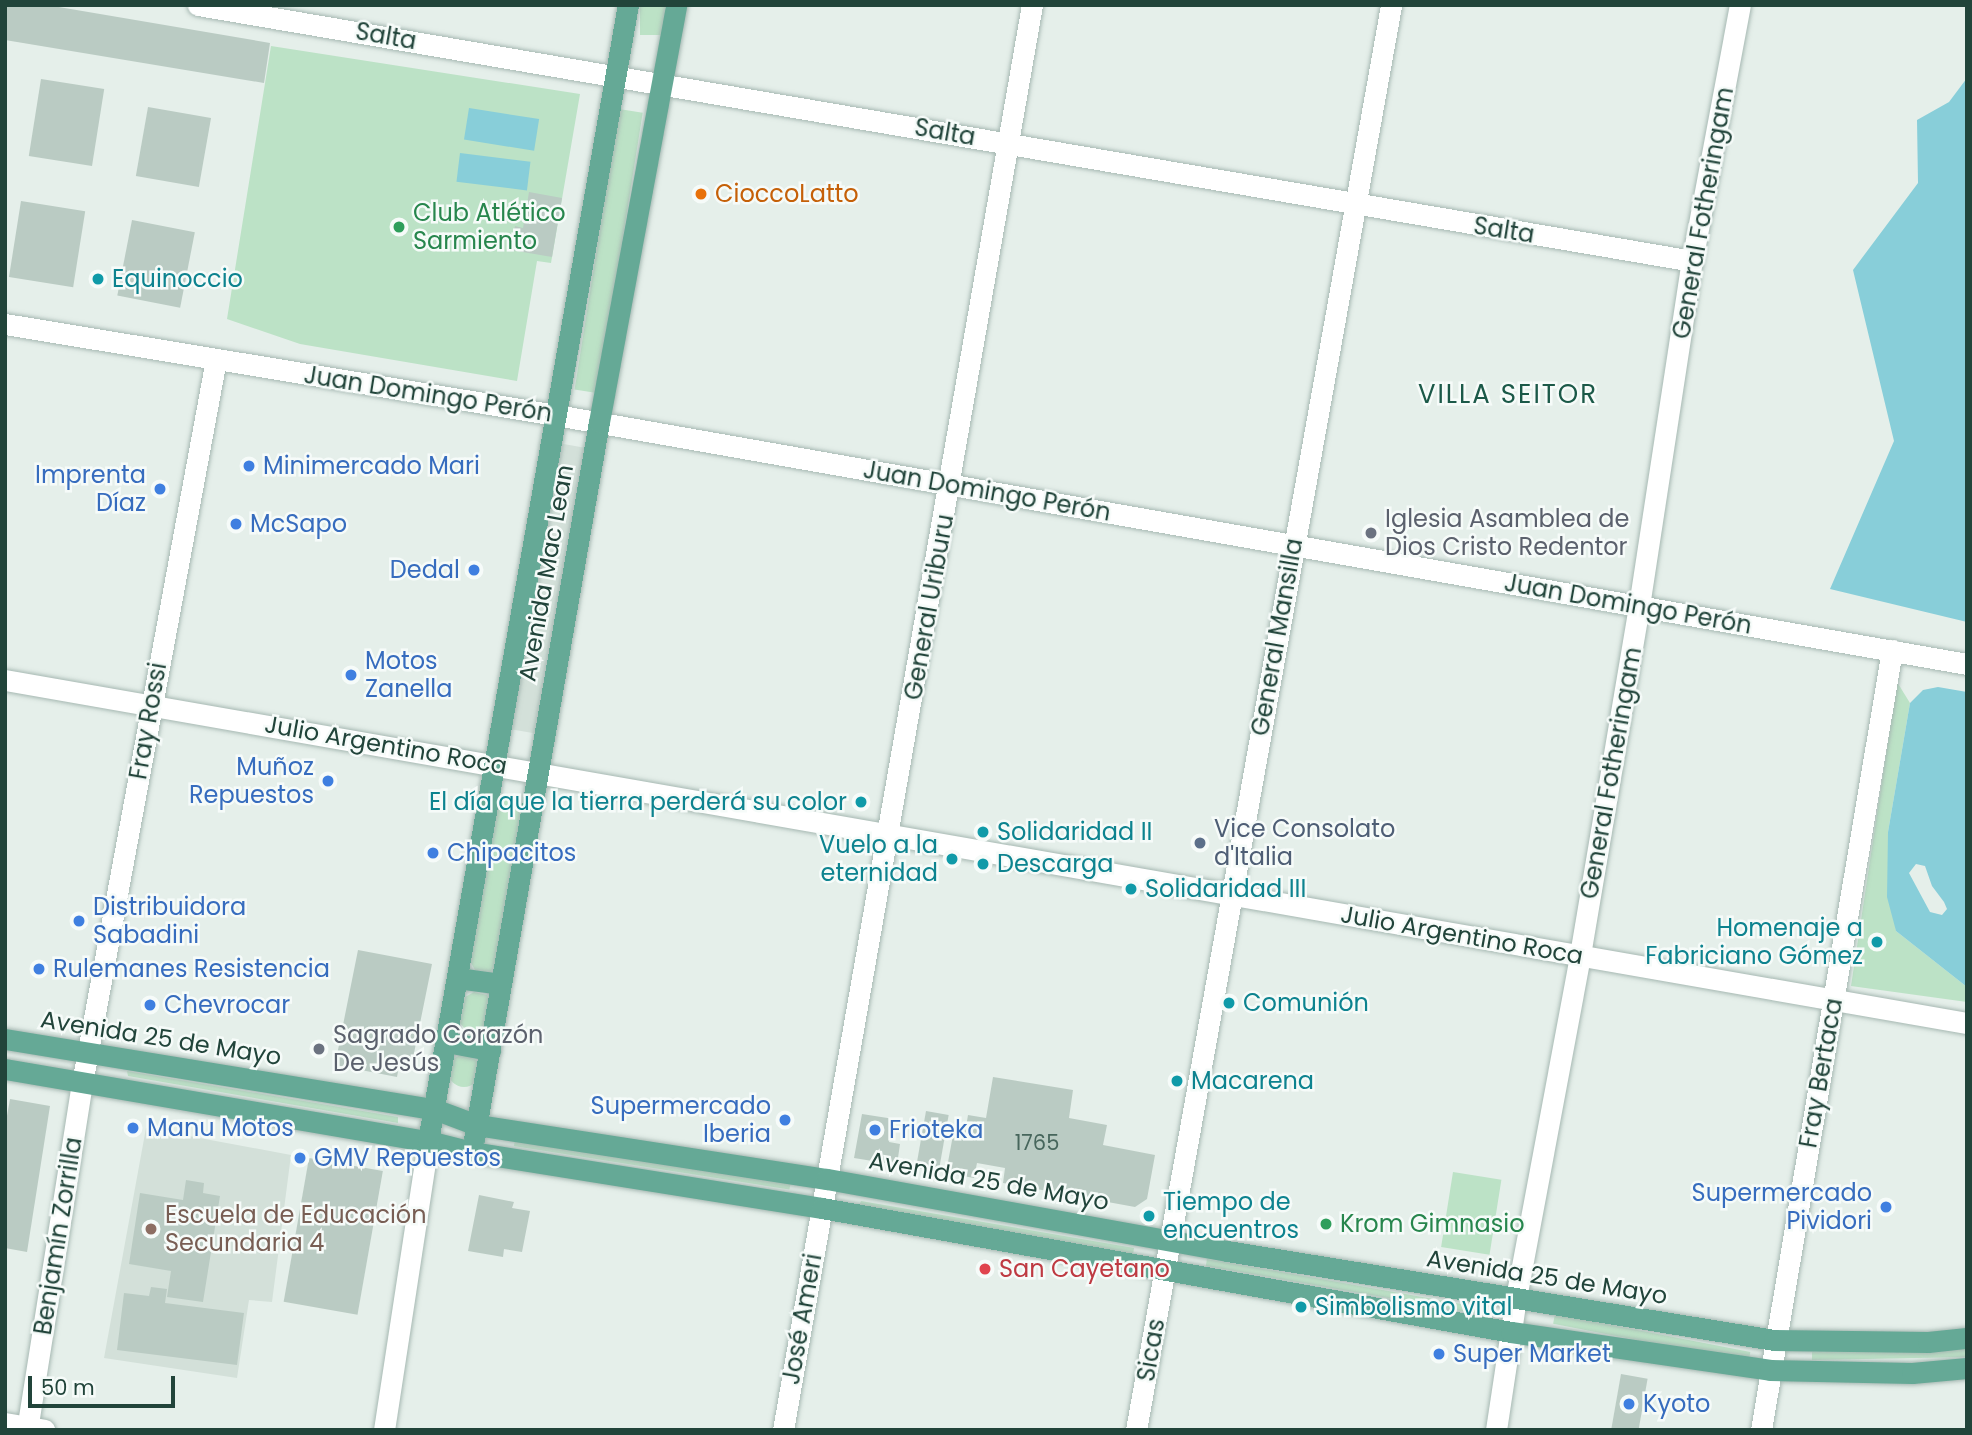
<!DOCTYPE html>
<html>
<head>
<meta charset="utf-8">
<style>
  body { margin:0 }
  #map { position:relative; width:1972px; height:1435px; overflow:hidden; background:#e5efea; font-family:Poppins,sans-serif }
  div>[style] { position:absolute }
  .built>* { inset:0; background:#d3e0d9; transform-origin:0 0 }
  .green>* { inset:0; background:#bce2c6; transform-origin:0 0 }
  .round { border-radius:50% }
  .water>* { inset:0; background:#88ced9; transform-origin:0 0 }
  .building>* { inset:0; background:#bacbc3; transform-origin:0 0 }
  .roads { filter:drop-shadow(0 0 2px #a6b8b2) drop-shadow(0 0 2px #a6b8b2) }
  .minor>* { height:21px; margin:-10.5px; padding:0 10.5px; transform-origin:10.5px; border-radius:10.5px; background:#fff }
  .major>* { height:21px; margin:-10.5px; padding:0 10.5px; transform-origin:10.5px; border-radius:10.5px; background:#65a996 }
  .dots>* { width:19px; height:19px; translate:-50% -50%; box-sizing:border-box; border:4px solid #f6fbf9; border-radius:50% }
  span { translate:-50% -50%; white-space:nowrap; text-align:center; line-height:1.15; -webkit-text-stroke:5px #f6fbf9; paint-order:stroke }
  .number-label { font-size:21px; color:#47665c }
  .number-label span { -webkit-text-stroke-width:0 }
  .street-label { font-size:24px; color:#21443a }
  .food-label { font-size:24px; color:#c56008 }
  .left { translate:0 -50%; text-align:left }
  .leisure-label { font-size:24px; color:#27864d }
  .culture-label { font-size:24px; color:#0d838f }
  .right { translate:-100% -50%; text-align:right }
  .shop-label { font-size:24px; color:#366cbe }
  .worship-label { font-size:24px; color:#5b616d }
  .service-label { font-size:24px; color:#4e5e75 }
  .education-label { font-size:24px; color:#785e54 }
  .health-label { font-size:24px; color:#be3a42 }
  .neighbourhood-label { font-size:26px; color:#1b5948; letter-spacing:2px }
  .frame { position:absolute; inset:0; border:7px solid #21443a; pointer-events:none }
  .scale { position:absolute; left:28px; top:1376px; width:147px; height:32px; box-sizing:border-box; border:4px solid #21443a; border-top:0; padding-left:9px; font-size:21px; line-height:24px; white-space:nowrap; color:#21443a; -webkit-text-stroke:5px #f6fbf9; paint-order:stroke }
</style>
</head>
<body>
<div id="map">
  <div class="built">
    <i style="left:558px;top:443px;width:27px;height:290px;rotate:10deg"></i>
    <i style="clip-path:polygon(146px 1128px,291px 1155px,272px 1302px,249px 1300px,237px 1378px,104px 1358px)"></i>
  </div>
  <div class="green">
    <i style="left:640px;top:5px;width:25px;height:30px"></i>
    <i style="clip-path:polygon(271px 46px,580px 94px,551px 263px,537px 261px,517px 381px,300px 344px,227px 319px)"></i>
    <i style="left:619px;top:109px;width:24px;height:284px;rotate:9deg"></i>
    <i style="clip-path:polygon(1897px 682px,1910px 703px,1888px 832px,1896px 931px,1967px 987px,1967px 1002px,1851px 986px)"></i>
    <i style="clip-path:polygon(505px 796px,520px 801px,523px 807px,497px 965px,490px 972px,475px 970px,470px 961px,497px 803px)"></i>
    <i style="clip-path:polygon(474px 992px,487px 995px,492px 1004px,487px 1024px,478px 1031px,466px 1030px,460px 1023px,465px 997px)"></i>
    <i class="round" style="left:448px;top:1055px;width:32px;height:32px"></i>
    <i style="clip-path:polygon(127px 1071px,398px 1117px,398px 1123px,128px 1076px)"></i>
    <i style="left:515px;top:1139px;width:279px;height:7px;rotate:9deg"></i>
    <i style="left:1453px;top:1172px;width:49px;height:76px;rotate:9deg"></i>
    <i style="clip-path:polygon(861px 1201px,1134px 1248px,1133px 1255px,859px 1206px)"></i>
    <i style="left:1207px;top:1259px;width:273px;height:7px;rotate:10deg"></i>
    <i style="left:1555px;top:1314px;width:199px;height:10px;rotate:11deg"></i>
    <i style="clip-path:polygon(1967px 1347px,1967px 1357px,1812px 1360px,1812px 1352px)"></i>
  </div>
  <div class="water">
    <i style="clip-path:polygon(1967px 78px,1967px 622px,1830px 589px,1894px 441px,1853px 270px,1918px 183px,1917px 120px,1949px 102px)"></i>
    <i style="left:469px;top:108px;width:71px;height:32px;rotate:9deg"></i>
    <i style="left:460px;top:153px;width:71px;height:29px;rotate:7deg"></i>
    <i style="clip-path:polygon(evenodd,1938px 687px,1967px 692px,1967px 987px,1896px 931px,1887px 897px,1888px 832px,1910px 703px,1923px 690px,1938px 687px,1916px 864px,1925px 866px,1932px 886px,1944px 902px,1947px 909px,1942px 915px,1930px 912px,1909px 873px,1916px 864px)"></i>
  </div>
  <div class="building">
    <i style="clip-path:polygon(6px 5px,47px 5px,270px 43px,264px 83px,5px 40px)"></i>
    <i style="left:41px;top:79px;width:64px;height:78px;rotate:9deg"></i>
    <i style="left:148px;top:107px;width:64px;height:70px;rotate:10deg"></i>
    <i style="clip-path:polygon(529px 192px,562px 198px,552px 257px,511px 250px,515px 226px,523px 228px)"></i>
    <i style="left:21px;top:201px;width:65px;height:77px;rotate:9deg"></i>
    <i style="left:132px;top:220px;width:64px;height:77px;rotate:11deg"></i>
    <i style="clip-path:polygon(358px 950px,432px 964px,411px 1068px,399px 1066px,397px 1077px,335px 1065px)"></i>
    <i style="clip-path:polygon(993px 1077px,1073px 1090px,1069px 1118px,1107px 1125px,1103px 1145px,1155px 1155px,1147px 1199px,1135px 1207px,1003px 1183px,1005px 1168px,977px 1163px,974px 1178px,946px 1173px,953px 1135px,959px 1136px,961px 1126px,966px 1127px,968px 1115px,986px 1118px)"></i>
    <i style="clip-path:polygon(10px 1099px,50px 1106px,27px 1252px,5px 1248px,5px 1127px)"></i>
    <i style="left:926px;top:1111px;width:23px;height:58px;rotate:10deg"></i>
    <i style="clip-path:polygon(862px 1114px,894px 1119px,889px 1142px,900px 1144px,897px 1165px,854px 1158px)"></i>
    <i style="left:309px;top:1158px;width:75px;height:146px;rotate:10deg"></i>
    <i style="clip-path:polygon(186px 1180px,204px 1183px,203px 1193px,220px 1196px,203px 1302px,167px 1297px,171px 1271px,129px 1264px,140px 1193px,183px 1200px)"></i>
    <i style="clip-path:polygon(479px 1195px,514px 1202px,512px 1208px,530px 1211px,522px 1252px,504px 1249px,503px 1257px,468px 1251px)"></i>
    <i style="clip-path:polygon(151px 1287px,167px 1289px,165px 1303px,244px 1313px,237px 1365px,117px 1350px,124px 1293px,149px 1296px)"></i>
    <i style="left:1621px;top:1374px;width:27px;height:57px;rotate:10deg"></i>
  </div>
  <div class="roads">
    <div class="minor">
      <i style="left:198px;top:5px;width:1516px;rotate:9.72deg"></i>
      <i style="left:5px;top:324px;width:558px;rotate:9.38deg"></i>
      <i style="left:556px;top:415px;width:1433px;rotate:10.01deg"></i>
      <i style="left:5px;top:680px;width:1992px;rotate:9.92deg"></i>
      <i style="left:5px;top:1423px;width:40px;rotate:10deg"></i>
      <i style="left:27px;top:1430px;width:351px;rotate:-81deg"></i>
      <i style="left:82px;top:1083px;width:736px;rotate:-79.51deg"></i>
      <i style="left:384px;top:1430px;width:292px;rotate:-81.3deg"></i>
      <i style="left:783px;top:1430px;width:1447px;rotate:-80.09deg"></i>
      <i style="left:1136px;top:1430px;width:1448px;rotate:-79.85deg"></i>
      <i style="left:1496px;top:1430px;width:134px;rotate:-81.4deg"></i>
      <i style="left:1516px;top:1298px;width:349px;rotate:-79.4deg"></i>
      <i style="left:1580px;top:955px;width:354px;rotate:-80.4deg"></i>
      <i style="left:1639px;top:606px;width:349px;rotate:-81.3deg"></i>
      <i style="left:1692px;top:261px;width:260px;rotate:-79.4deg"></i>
      <i style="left:1761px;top:1430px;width:791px;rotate:-80.47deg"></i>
    </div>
    <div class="major">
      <i style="left:457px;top:978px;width:44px;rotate:7.8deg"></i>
      <i style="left:5px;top:1039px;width:435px;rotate:9.3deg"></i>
      <i style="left:434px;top:1109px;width:46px;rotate:20.4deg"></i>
      <i style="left:477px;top:1125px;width:354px;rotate:8.8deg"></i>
      <i style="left:827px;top:1179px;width:406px;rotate:10.2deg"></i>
      <i style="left:1227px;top:1251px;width:554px;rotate:9.24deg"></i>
      <i style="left:1774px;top:1340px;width:154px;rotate:0.7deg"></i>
      <i style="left:1928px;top:1342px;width:39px;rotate:-6deg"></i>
      <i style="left:446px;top:1042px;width:45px;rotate:10.3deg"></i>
      <i style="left:5px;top:1069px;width:429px;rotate:9.7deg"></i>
      <i style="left:428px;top:1141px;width:45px;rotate:14deg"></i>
      <i style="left:472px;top:1152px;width:354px;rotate:9.1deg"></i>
      <i style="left:822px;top:1208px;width:700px;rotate:10.2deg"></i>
      <i style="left:1511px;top:1332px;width:262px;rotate:8.3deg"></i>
      <i style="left:1770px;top:1370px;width:142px;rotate:1.2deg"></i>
      <i style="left:1912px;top:1373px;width:55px;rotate:-5.2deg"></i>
      <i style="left:474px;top:1139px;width:728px;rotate:-80.11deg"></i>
      <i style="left:599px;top:422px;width:424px;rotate:-79.5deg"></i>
      <i style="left:428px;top:1141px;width:1153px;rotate:-80.02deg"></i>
    </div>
  </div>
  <div class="dots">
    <i style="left:701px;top:194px;background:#e8710a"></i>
    <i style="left:399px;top:227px;background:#2e9e5b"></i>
    <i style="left:98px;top:279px;background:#0f9aa8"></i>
    <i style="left:249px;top:466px;background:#3f7fe0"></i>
    <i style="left:160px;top:489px;background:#3f7fe0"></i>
    <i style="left:236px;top:524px;background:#3f7fe0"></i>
    <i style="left:1371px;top:533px;background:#6b7280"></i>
    <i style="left:474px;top:570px;background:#3f7fe0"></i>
    <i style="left:351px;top:675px;background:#3f7fe0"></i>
    <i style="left:328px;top:781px;background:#3f7fe0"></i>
    <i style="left:861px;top:802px;background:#0f9aa8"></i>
    <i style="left:983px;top:832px;background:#0f9aa8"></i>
    <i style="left:1200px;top:843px;background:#5c6f8a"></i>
    <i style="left:433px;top:853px;background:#3f7fe0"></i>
    <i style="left:952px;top:859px;background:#0f9aa8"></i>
    <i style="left:983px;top:864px;background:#0f9aa8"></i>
    <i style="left:1131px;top:889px;background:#0f9aa8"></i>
    <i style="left:79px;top:921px;background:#3f7fe0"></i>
    <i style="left:1877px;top:942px;background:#0f9aa8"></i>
    <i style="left:39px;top:969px;background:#3f7fe0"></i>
    <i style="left:1229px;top:1003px;background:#0f9aa8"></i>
    <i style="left:150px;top:1005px;background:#3f7fe0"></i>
    <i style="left:319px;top:1049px;background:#6b7280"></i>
    <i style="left:1177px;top:1081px;background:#0f9aa8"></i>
    <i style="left:785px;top:1120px;background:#3f7fe0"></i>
    <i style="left:133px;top:1128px;background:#3f7fe0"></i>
    <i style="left:875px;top:1130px;background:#3f7fe0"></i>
    <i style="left:300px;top:1158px;background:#3f7fe0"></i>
    <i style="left:1886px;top:1207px;background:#3f7fe0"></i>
    <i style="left:1149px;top:1216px;background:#0f9aa8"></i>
    <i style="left:1326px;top:1224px;background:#2e9e5b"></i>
    <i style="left:151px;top:1229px;background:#8d6e63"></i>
    <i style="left:985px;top:1269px;background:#e0444e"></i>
    <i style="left:1301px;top:1307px;background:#0f9aa8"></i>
    <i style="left:1439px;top:1354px;background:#3f7fe0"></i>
    <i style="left:1629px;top:1404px;background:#3f7fe0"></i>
  </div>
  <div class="number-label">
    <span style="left:1037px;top:1143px">1765</span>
  </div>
  <div class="street-label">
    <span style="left:386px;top:36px;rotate:10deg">Salta</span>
    <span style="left:945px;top:132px;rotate:10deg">Salta</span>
    <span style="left:1703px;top:213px;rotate:-80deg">General Fotheringam</span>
    <span style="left:1504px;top:230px;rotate:9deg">Salta</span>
    <span style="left:428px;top:394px;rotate:9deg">Juan Domingo Perón</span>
    <span style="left:987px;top:491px;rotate:10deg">Juan Domingo Perón</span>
    <span style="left:546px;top:573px;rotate:-80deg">Avenida Mac Lean</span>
    <span style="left:1628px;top:604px;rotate:10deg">Juan Domingo Perón</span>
    <span style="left:929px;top:607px;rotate:-80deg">General Uriburu</span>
    <span style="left:1277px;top:637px;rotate:-80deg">General Mansilla</span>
    <span style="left:148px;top:721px;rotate:-80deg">Fray Rossi</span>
    <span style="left:386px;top:745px;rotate:10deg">Julio Argentino Roca</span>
    <span style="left:1611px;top:773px;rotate:-80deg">General Fotheringam</span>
    <span style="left:1462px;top:935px;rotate:10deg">Julio Argentino Roca</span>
    <span style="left:161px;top:1038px;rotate:9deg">Avenida 25 de Mayo</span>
    <span style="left:1821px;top:1073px;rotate:-80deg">Fray Bertaca</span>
    <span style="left:989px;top:1181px;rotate:10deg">Avenida 25 de Mayo</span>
    <span style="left:58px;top:1236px;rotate:-81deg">Benjamín Zorrilla</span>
    <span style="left:1547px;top:1277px;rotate:9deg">Avenida 25 de Mayo</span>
    <span style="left:802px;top:1319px;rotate:-80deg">José Ameri</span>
    <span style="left:1151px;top:1350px;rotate:-80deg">Sicas</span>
  </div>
  <div class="food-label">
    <span class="left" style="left:715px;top:194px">CioccoLatto</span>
  </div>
  <div class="leisure-label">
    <span class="left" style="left:413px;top:227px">Club Atlético<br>Sarmiento</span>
    <span class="left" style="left:1340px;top:1224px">Krom Gimnasio</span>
  </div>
  <div class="culture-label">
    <span class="left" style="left:112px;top:279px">Equinoccio</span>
    <span class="right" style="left:847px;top:802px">El día que la tierra perderá su color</span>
    <span class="left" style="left:997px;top:832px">Solidaridad II</span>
    <span class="right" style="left:938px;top:859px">Vuelo a la<br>eternidad</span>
    <span class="left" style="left:997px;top:864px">Descarga</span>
    <span class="left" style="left:1145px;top:889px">Solidaridad III</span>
    <span class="right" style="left:1863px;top:942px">Homenaje a<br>Fabriciano Gómez</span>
    <span class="left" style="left:1243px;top:1003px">Comunión</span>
    <span class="left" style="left:1191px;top:1081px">Macarena</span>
    <span class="left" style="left:1163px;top:1216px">Tiempo de<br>encuentros</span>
    <span class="left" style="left:1315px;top:1307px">Simbolismo vital</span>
  </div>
  <div class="shop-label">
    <span class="left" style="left:263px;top:466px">Minimercado Mari</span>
    <span class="right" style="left:146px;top:489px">Imprenta<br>Díaz</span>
    <span class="left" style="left:250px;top:524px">McSapo</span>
    <span class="right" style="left:460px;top:570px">Dedal</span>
    <span class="left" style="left:365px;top:675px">Motos<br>Zanella</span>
    <span class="right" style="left:314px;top:781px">Muñoz<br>Repuestos</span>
    <span class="left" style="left:447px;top:853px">Chipacitos</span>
    <span class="left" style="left:93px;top:921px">Distribuidora<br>Sabadini</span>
    <span class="left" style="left:53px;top:969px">Rulemanes Resistencia</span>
    <span class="left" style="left:164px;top:1005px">Chevrocar</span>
    <span class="right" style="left:771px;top:1120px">Supermercado<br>Iberia</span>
    <span class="left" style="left:147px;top:1128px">Manu Motos</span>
    <span class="left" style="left:889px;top:1130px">Frioteka</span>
    <span class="left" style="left:314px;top:1158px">GMV Repuestos</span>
    <span class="right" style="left:1872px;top:1207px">Supermercado<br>Pividori</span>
    <span class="left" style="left:1453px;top:1354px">Super Market</span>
    <span class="left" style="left:1643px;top:1404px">Kyoto</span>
  </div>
  <div class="worship-label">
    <span class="left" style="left:1385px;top:533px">Iglesia Asamblea de<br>Dios Cristo Redentor</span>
    <span class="left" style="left:333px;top:1049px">Sagrado Corazón<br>De Jesús</span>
  </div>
  <div class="service-label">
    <span class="left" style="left:1214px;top:843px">Vice Consolato<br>d'Italia</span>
  </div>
  <div class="education-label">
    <span class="left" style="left:165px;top:1229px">Escuela de Educación<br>Secundaria 4</span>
  </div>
  <div class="health-label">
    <span class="left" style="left:999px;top:1269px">San Cayetano</span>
  </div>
  <div class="neighbourhood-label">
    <span style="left:1508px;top:395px">VILLA SEITOR</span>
  </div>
  <div class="frame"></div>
  <div class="scale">50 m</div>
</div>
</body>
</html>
